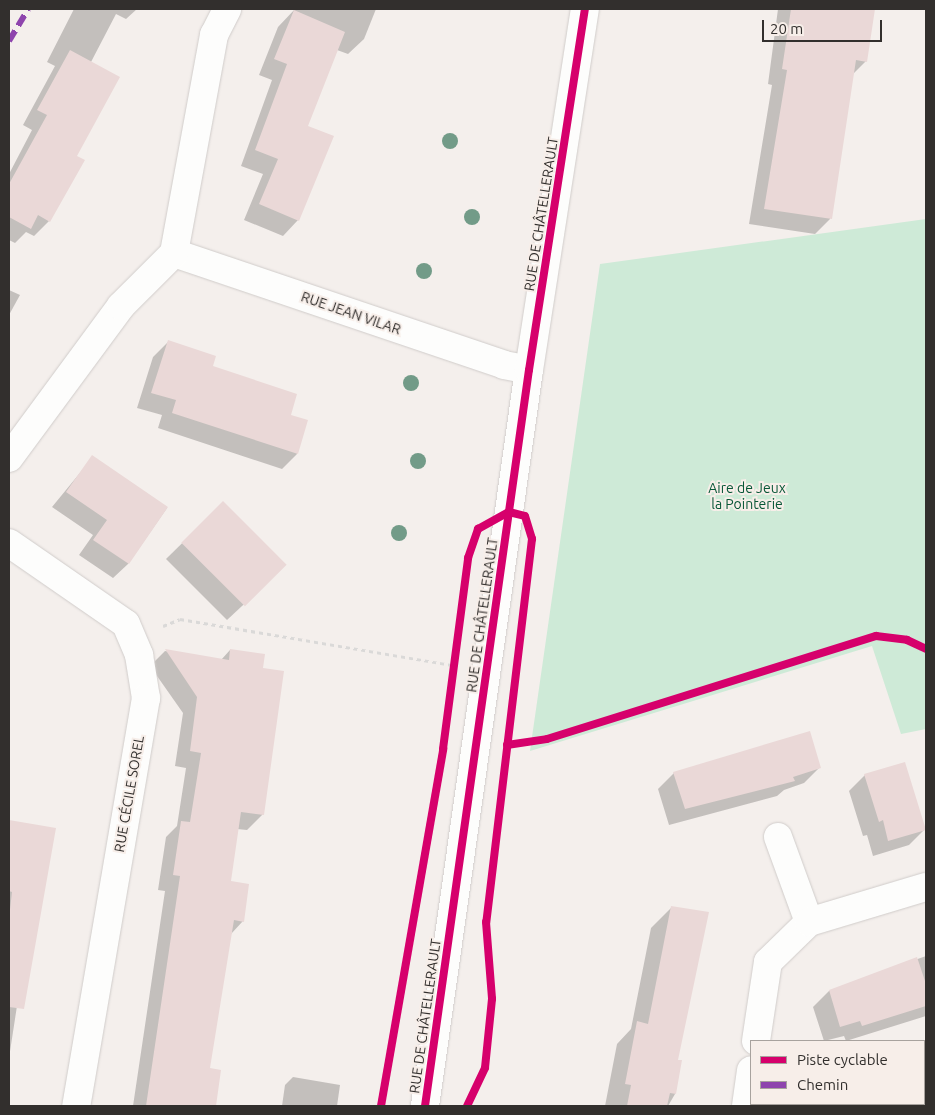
<!DOCTYPE html>
<html>
<head>
<meta charset="utf-8">
<style>
  body { margin:0 }
  #map { position:relative; width:935px; height:1115px; overflow:hidden; background:#f4efec; font-family:Ubuntu,sans-serif }
  div>[style] { position:absolute }
  .green>* { inset:0; background:#ceead7 }
  .shadow>* { inset:0; background:#0003 }
  .building>* { inset:0; background:#ead8d7; transform-origin:0 0 }
  .path>* { height:3px; margin-top:-1.5px; transform-origin:0; background:repeating-linear-gradient(90deg,#dad9d8 0 4px,transparent 0 8px) }
  .roads { filter:drop-shadow(0 0 1px #d0ccca) drop-shadow(0 0 1px #d0ccca) }
  .minor>* { height:28px; margin:-14px; padding:0 14px; transform-origin:14px; border-radius:14px; background:#fdfdfc }
  .secondary>* { height:28px; margin:-14px; padding:0 14px; transform-origin:14px; border-radius:14px; background:#fdfdfc }
  .quiet>* { height:6px; margin-top:-3px; transform-origin:0; background:repeating-linear-gradient(90deg,#8e44ad 0 12px,transparent 0 18px) }
  .cycleway>* { height:8px; margin:-4px; padding:0 4px; transform-origin:4px; border-radius:4px; background:#d6006c }
  .trees>* { width:16px; height:16px; margin:-8px; border-radius:50%; background:#729b88 }
  span { translate:-50% -50%; white-space:nowrap; text-align:center; line-height:1.15; -webkit-text-stroke:4px #f7eee9; paint-order:stroke }
  .street-label { font-size:14px; color:#322f2d }
  .park-label { font-size:14px; color:#085737 }
  .frame { position:absolute; inset:0; border:10px solid #322f2d; pointer-events:none }
  .legend { position:absolute; left:750px; top:1040px; width:175px; height:65px; box-sizing:border-box; background:#f7eee9; border:1px solid #a8a29e; margin:0; padding:6px 9px; list-style:none; font-size:15px; color:#322f2d }
  .legend li { display:flex; align-items:center; gap:10px; height:25px }
  .legend b { width:25px; border:1px solid #a8a29e }
  .scale { position:absolute; left:762px; top:20px; width:120px; height:22px; box-sizing:border-box; border:2px solid #322f2d; border-top:0; padding-left:6px; font-size:15px; line-height:18px; white-space:nowrap; color:#322f2d; -webkit-text-stroke:4px #f7eee9; paint-order:stroke }
</style>
</head>
<body>
<div id="map">
  <div class="green">
    <i style="clip-path:polygon(926px 219px,926px 729px,901px 734px,872px 646px,530px 751px,600px 264px)"></i>
  </div>
  <div class="shadow">
    <i style="clip-path:polygon(74px 9px,137px 9px,126px 19px,116px 14px,91px 62px,75px 156px,49px 221px,34px 236px,26px 232px,15px 243px,9px 240px,9px 174px,32px 130px,23px 125px,55px 66px,47px 62px)"></i>
    <i style="clip-path:polygon(295px 9px,376px 9px,364px 39px,348px 54px,337px 50px,307px 126px,298px 220px,283px 236px,244px 220px,263px 174px,241px 166px,272px 80px,259px 75px,278px 27px)"></i>
    <i style="clip-path:polygon(778px 9px,874px 9px,866px 61px,852px 75px,830px 219px,815px 234px,749px 224px,772px 85px,768px 84px)"></i>
    <i style="clip-path:polygon(9px 290px,20px 295px,9px 315px)"></i>
    <i style="clip-path:polygon(168px 342px,289px 416px,297px 454px,282px 469px,158px 428px,162px 415px,137px 408px,153px 357px)"></i>
    <i style="clip-path:polygon(93px 457px,167px 508px,128px 564px,113px 578px,79px 555px,93px 535px,52px 507px)"></i>
    <i style="clip-path:polygon(223px 503px,270px 580px,227px 620px,166px 559px)"></i>
    <i style="clip-path:polygon(230px 650px,262px 670px,263px 814px,247px 830px,237px 829px,229px 882px,243px 921px,231px 934px,208px 1069px,214px 1105px,133px 1106px,165px 891px,158px 890px,166px 837px,177px 826px,186px 768px,175px 766px,183px 713px,150px 666px,165px 651px,221px 660px)"></i>
    <i style="clip-path:polygon(819px 768px,804px 783px,784px 790px,777px 796px,669px 825px,658px 789px,674px 773px)"></i>
    <i style="clip-path:polygon(865px 775px,925px 829px,909px 845px,873px 856px,867px 835px,863px 836px,849px 791px)"></i>
    <i style="clip-path:polygon(9px 822px,54px 829px,21px 980px,9px 1058px)"></i>
    <i style="clip-path:polygon(672px 907px,675px 1094px,668px 1106px,605px 1106px,617px 1044px,631px 1029px,651px 928px)"></i>
    <i style="clip-path:polygon(926px 956px,926px 1016px,846px 1041px,844px 1036px,824px 1041px,813px 1007px,829px 991px)"></i>
    <i style="clip-path:polygon(293px 1077px,340px 1085px,337px 1106px,282px 1106px,285px 1085px)"></i>
    <i style="clip-path:polygon(926px 1098px,926px 1106px,900px 1106px,924px 1104px)"></i>
  </div>
  <div class="building">
    <i style="clip-path:polygon(791px 9px,875px 9px,867px 62px,856px 60px,832px 219px,764px 209px,787px 70px,782px 69px)"></i>
    <i style="clip-path:polygon(294px 10px,345px 32px,308px 126px,334px 136px,299px 221px,259px 204px,278px 159px,255px 150px,287px 64px,274px 59px)"></i>
    <i style="clip-path:polygon(70px 50px,120px 77px,77px 156px,85px 160px,50px 222px,38px 215px,31px 229px,9px 217px,9px 184px,47px 115px,37px 110px)"></i>
    <i style="clip-path:polygon(168px 340px,216px 356px,213px 366px,297px 394px,291px 415px,308px 420px,298px 454px,172px 413px,176px 400px,151px 393px)"></i>
    <i style="clip-path:polygon(92px 455px,168px 507px,129px 564px,93px 540px,107px 520px,66px 492px)"></i>
    <i style="left:223px;top:501px;width:90px;height:59px;rotate:45deg"></i>
    <i style="clip-path:polygon(165px 649px,229px 660px,230px 649px,265px 654px,263px 668px,284px 671px,264px 815px,241px 812px,231px 881px,249px 884px,244px 922px,234px 920px,210px 1068px,221px 1070px,216px 1106px,146px 1106px,180px 876px,173px 875px,181px 821px,190px 822px,201px 753px,190px 751px,197px 697px)"></i>
    <i style="clip-path:polygon(810px 731px,821px 768px,793px 777px,795px 781px,685px 809px,673px 772px)"></i>
    <i style="clip-path:polygon(905px 762px,926px 830px,888px 841px,883px 820px,879px 822px,864px 774px)"></i>
    <i style="clip-path:polygon(9px 820px,56px 828px,24px 1009px,9px 1007px,9px 918px,12px 892px,9px 891px)"></i>
    <i style="clip-path:polygon(671px 906px,709px 912px,678px 1060px,682px 1060px,676px 1094px,670px 1093px,667px 1106px,627px 1106px,631px 1085px,625px 1084px,637px 1021px,648px 1024px)"></i>
    <i style="clip-path:polygon(917px 957px,926px 984px,926px 1006px,862px 1026px,860px 1021px,840px 1027px,829px 990px)"></i>
  </div>
  <div class="path">
    <i style="left:163px;top:626px;width:18px;rotate:-22deg"></i>
    <i style="left:180px;top:619px;width:275px;rotate:9.6deg"></i>
  </div>
  <div class="roads">
    <div class="minor">
      <i style="left:174px;top:253px;width:348px;rotate:18.7deg"></i>
      <i style="left:504px;top:365px;width:25px;rotate:11deg"></i>
      <i style="left:9px;top:458px;width:189px;rotate:-53.6deg"></i>
      <i style="left:121px;top:306px;width:75px;rotate:-45deg"></i>
      <i style="left:174px;top:253px;width:222px;rotate:-79.6deg"></i>
      <i style="left:214px;top:35px;width:29px;rotate:-63deg"></i>
      <i style="left:9px;top:543px;width:142px;rotate:34.7deg"></i>
      <i style="left:126px;top:624px;width:34px;rotate:67deg"></i>
      <i style="left:139px;top:655px;width:44px;rotate:80.8deg"></i>
      <i style="left:146px;top:698px;width:414px;rotate:99.7deg"></i>
      <i style="left:778px;top:837px;width:90px;rotate:70deg"></i>
      <i style="left:756px;top:1041px;width:80px;rotate:-81.4deg"></i>
      <i style="left:768px;top:962px;width:57px;rotate:-44.3deg"></i>
      <i style="left:809px;top:922px;width:122px;rotate:-16.7deg"></i>
      <i style="left:746px;top:1106px;width:36px;rotate:-82deg"></i>
    </div>
    <div class="secondary">
      <i style="left:425px;top:1106px;width:743px;rotate:-81.96deg"></i>
      <i style="left:529px;top:370px;width:365px;rotate:-81.2deg"></i>
    </div>
  </div>
  <div class="quiet">
    <i style="left:9px;top:41px;width:37px;rotate:-59deg"></i>
  </div>
  <div class="cycleway">
    <i style="left:507px;top:745px;width:40px;rotate:-8.5deg"></i>
    <i style="left:547px;top:739px;width:345px;rotate:-17.4deg"></i>
    <i style="left:876px;top:636px;width:31px;rotate:7deg"></i>
    <i style="left:907px;top:640px;width:21px;rotate:25deg"></i>
    <i style="left:381px;top:1106px;width:362px;rotate:-80.1deg"></i>
    <i style="left:443px;top:749px;width:193px;rotate:-82.5deg"></i>
    <i style="left:468px;top:558px;width:31px;rotate:-71deg"></i>
    <i style="left:478px;top:529px;width:35px;rotate:-29deg"></i>
    <i style="left:509px;top:512px;width:16px;rotate:14deg"></i>
    <i style="left:525px;top:516px;width:24px;rotate:73deg"></i>
    <i style="left:532px;top:539px;width:386px;rotate:96.8deg"></i>
    <i style="left:486px;top:922px;width:77px;rotate:85.5deg"></i>
    <i style="left:492px;top:999px;width:69px;rotate:95.8deg"></i>
    <i style="left:485px;top:1068px;width:42px;rotate:115.3deg"></i>
    <i style="left:425px;top:1106px;width:743px;rotate:-81.96deg"></i>
    <i style="left:529px;top:370px;width:365px;rotate:-81.2deg"></i>
  </div>
  <div class="trees">
    <i style="left:450px;top:141px"></i>
    <i style="left:472px;top:217px"></i>
    <i style="left:424px;top:271px"></i>
    <i style="left:411px;top:383px"></i>
    <i style="left:418px;top:461px"></i>
    <i style="left:399px;top:533px"></i>
  </div>
  <div class="street-label">
    <span style="left:541px;top:214px;rotate:-81deg">RUE DE CHÂTELLERAULT</span>
    <span style="left:351px;top:313px;rotate:19deg">RUE JEAN VILAR</span>
    <span style="left:482px;top:615px;rotate:-82deg">RUE DE CHÂTELLERAULT</span>
    <span style="left:129px;top:794px;rotate:-80deg">RUE CÉCILE SOREL</span>
    <span style="left:425px;top:1016px;rotate:-82deg">RUE DE CHÂTELLERAULT</span>
  </div>
  <div class="park-label">
    <span style="left:747px;top:496px">Aire de Jeux<br>la Pointerie</span>
  </div>
  <div class="frame"></div>
  <ul class="legend">
  <li><b style="height:6px;background:#d6006c"></b>Piste cyclable</li>
  <li><b style="height:6px;background:#8e44ad"></b>Chemin</li>
  </ul>
  <div class="scale">20 m</div>
</div>
</body>
</html>
